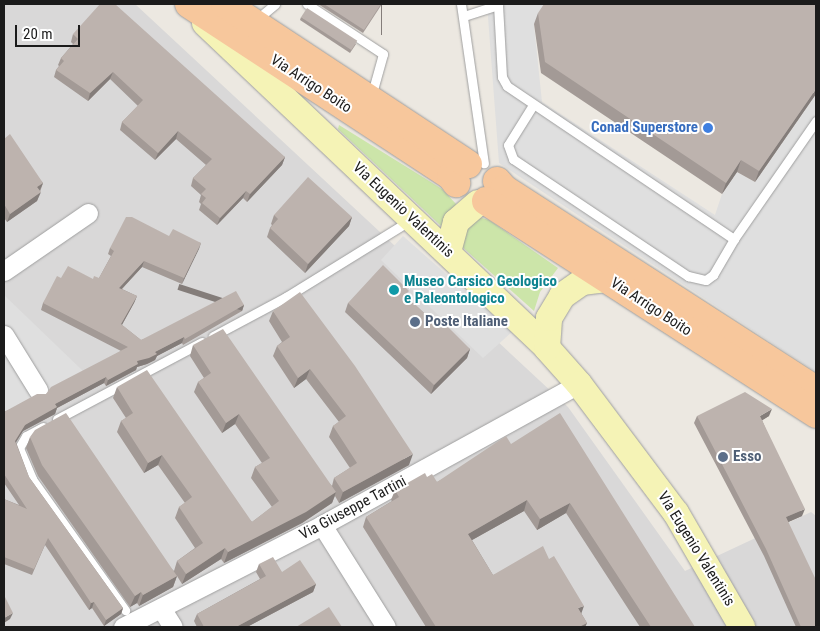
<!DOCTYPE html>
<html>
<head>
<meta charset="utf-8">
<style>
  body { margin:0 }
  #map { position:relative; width:820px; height:631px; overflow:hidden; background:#ece8e1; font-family:"Roboto Condensed",sans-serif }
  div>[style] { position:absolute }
  .residential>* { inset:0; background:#d9d8d8 }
  .grass>* { inset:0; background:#cce5a9 }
  .parking>* { inset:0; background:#dfdfdf }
  .roads { filter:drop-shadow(0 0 1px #9f9f9f) drop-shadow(0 0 1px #9f9f9f) }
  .service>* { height:9px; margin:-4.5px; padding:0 4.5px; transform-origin:4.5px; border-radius:4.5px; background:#fff }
  .minor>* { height:19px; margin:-9.5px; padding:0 9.5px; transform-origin:9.5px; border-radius:9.5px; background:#fff }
  .secondary>* { height:26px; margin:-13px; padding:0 13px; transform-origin:13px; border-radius:13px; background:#f5f3b6 }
  .primary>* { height:28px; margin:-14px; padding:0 14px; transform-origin:14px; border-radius:14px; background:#f7c79c }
  .wall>* { inset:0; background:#a39a96 }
  .shaded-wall>* { inset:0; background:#847d7a; transform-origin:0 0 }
  .building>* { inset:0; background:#bdb3ae; transform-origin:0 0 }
  .dots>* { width:14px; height:14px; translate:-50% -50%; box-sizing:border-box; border:2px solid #fff; border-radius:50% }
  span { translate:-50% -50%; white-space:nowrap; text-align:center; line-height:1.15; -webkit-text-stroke:4px #fff; paint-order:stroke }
  .street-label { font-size:15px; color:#1b1b1b }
  .shop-label { font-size:15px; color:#366cbe; font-weight:700 }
  .right { translate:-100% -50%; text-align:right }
  .culture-label { font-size:15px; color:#0d838f; font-weight:700 }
  .left { translate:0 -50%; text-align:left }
  .service-label { font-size:15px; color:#4e5e75; font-weight:700 }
  .frame { position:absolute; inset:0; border:5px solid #1b1b1b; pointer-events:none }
  .scale { position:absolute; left:15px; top:25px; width:65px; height:22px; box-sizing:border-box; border:2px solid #1b1b1b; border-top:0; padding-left:6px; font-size:15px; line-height:18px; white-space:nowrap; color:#1b1b1b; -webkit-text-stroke:4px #fff; paint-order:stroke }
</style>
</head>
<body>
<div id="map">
  <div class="residential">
    <i style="clip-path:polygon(4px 4px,135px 4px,568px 407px,685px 571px,811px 512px,816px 516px,816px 627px,4px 627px)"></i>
  </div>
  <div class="grass">
    <i style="clip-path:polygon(339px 125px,442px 189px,457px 205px,441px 226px,338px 129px)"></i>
    <i style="clip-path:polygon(475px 216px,489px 220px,558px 268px,540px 292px,534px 311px,460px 245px,461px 235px)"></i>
  </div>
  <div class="parking">
    <i style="clip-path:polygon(487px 4px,548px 4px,534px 25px,542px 102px,715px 215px,722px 194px,737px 172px,755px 182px,816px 94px,816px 372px,499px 163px)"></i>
    <i style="clip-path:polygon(403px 236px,512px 332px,483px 358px,381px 260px)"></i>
    <i style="clip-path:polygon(4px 295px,84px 372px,4px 414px)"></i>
  </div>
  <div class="roads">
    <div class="service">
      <i style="left:307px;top:4px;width:91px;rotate:33.3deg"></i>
      <i style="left:383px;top:54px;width:45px;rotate:105.6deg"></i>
      <i style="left:461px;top:4px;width:161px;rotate:81.8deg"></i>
      <i style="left:464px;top:16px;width:36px;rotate:-18deg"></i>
      <i style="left:498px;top:5px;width:72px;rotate:86.8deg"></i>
      <i style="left:502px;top:77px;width:10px;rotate:61deg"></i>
      <i style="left:507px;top:86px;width:274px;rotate:34deg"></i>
      <i style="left:734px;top:239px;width:144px;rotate:-55.2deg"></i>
      <i style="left:256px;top:20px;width:25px;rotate:-40deg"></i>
      <i style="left:533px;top:105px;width:47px;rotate:122deg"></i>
      <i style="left:508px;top:145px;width:15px;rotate:70deg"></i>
      <i style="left:513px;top:159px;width:211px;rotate:33.8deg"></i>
      <i style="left:688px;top:276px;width:18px;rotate:13deg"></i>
      <i style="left:706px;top:280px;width:9px;rotate:-36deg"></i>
      <i style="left:713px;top:275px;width:42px;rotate:-59.7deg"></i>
      <i style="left:213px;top:336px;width:83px;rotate:-28.1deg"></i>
      <i style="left:286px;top:297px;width:145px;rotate:-31.7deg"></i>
      <i style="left:57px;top:419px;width:164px;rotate:-28deg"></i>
      <i style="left:43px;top:427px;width:19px;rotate:152deg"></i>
      <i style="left:26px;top:436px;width:14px;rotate:120deg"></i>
      <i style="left:19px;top:448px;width:34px;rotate:67deg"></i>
      <i style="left:32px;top:479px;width:161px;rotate:54.6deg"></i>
    </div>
    <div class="minor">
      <i style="left:4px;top:271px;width:102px;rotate:-34.6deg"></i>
      <i style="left:4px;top:335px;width:65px;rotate:58.3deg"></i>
      <i style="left:322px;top:525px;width:120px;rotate:57.9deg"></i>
      <i style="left:161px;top:608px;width:22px;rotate:58deg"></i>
      <i style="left:123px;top:627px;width:224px;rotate:-27.1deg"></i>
      <i style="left:322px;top:525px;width:293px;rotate:-28.8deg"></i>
    </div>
    <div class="secondary">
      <i style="left:205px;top:23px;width:472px;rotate:43.5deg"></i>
      <i style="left:547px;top:348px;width:48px;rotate:48.4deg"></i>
      <i style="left:579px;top:384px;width:161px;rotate:53.1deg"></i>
      <i style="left:676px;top:513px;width:132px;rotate:59.9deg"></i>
      <i style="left:448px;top:252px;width:31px;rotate:-75deg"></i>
      <i style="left:456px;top:222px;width:29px;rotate:-41deg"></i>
      <i style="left:547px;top:348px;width:30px;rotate:-86deg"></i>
      <i style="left:549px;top:318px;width:26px;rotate:-59deg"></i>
      <i style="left:562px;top:296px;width:24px;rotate:-35deg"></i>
      <i style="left:582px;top:282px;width:26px;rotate:-7deg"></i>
    </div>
    <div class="primary">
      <i style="left:189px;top:4px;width:313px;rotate:33.3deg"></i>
      <i style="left:451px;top:176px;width:9px;rotate:54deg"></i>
      <i style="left:225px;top:4px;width:291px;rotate:33.4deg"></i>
      <i style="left:497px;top:181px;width:11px;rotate:49deg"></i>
      <i style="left:504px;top:189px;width:371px;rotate:32.8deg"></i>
      <i style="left:486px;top:201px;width:393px;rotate:32.8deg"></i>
    </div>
  </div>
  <div class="wall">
    <i style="clip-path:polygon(318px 4px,382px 4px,363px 33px)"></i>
    <i style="clip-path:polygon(538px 13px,816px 94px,755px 182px,737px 172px,722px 194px,541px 73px,534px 24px)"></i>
    <i style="clip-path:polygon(301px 17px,356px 44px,350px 53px,300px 20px)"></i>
    <i style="clip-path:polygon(73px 34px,285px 157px,282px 165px,247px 202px,243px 198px,217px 225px,199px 210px,201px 204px,199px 202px,201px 195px,191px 186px,193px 178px,206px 165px,176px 139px,155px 160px,120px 130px,122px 122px,138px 106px,110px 79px,88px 101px,54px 77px,56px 70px,59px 66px,58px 65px,61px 58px,73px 44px,71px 42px)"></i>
    <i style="clip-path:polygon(4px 139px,43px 183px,37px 201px,7px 222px,4px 218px)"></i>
    <i style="clip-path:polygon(274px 215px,352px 217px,349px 226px,305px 273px,267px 237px,270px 228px,272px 225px,271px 224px)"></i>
    <i style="clip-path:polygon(169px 236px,201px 243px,182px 284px,142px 267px,122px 289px,137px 296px,134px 303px,122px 325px,141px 340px,244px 305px,242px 311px,183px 345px,182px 343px,157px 356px,155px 360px,147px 364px,137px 367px,136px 370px,106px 386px,104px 383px,57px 408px,55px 414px,23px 431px,16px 442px,29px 477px,123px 608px,121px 614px,104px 626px,92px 608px,89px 610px,45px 545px,32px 575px,4px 564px,4px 499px,19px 505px,4px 483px,4px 412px,46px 394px,121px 351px,41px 310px,43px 303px,61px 278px,93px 279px,99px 278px,111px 256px,108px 254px,110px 248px)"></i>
    <i style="clip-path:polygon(407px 297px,440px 328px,470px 349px,467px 358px,431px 394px,345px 312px,348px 303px)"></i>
    <i style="clip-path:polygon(273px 311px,409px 465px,339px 503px,335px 496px,332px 503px,302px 523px,224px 563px,221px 559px,182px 584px,177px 576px,173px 587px,139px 606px,137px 603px,130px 607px,38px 476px,26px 448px,30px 437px,174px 571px,177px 561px,195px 548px,175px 518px,179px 507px,185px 503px,158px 465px,144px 473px,117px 432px,121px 421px,126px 418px,113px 398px,117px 387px,252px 522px,272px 507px,251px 478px,255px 467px,262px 463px,235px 424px,222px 433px,194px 392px,198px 382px,204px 378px,190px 356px,193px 345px,332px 486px,334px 478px,350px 468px,329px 437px,333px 426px,339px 422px,306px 379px,294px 388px,273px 356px,277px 346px,282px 342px,269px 321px)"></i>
    <i style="clip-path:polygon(697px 416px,769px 416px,762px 420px,802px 516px,788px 522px,816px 627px,796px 627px,764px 556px,694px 423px)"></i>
    <i style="clip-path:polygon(511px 444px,695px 627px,640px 627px,566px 513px,537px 530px,524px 511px,472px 540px,493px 575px,549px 559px,587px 623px,585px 627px,426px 627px,363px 527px,366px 517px,392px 501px,391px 500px,395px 490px,427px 477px,437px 482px)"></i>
    <i style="clip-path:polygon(259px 564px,316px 584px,313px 592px,247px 627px,197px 627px,194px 621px,197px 614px,260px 579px,256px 572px)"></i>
  </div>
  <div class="shaded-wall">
    <i style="left:381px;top:4px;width:1px;height:31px"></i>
    <i style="clip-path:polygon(113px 72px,110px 79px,88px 101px,90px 93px)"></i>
    <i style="clip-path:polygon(816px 89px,816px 94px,755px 182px,759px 171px)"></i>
    <i style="clip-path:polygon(178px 131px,176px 139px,155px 160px,158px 153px)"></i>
    <i style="clip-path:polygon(285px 157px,282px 165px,247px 202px,250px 194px)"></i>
    <i style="clip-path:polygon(741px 160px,737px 172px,722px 194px,726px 183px)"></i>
    <i style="clip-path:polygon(43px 183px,39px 192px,37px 187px)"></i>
    <i style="clip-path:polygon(246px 191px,243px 198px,217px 225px,220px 218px)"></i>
    <i style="clip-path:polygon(41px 192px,37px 201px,7px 222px,10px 214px)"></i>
    <i style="clip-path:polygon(352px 217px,349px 226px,305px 273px,308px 264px)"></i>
    <i style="clip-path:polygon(201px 243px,199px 249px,182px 284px,184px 278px)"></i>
    <i style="clip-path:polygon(144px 261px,142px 267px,117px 294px,119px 288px)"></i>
    <i style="clip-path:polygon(137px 296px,134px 303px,119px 330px,121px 324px)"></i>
    <i style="left:244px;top:305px;width:6px;height:68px;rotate:108deg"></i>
    <i style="clip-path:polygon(184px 337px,182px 343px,157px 356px,155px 360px,147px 364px,137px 367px,136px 370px,106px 386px,108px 380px,137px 361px)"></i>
    <i style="clip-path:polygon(470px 349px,467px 358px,431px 394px,434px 385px)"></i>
    <i style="clip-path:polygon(310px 369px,306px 379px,294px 388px,298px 378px)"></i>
    <i style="clip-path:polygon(106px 377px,104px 383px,57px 408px,55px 414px,23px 431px,13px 447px,15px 441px,25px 425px,55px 404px)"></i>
    <i style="clip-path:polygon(772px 409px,769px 416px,758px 423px,760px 416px)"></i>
    <i style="clip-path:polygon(239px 414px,235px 424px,222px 433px,226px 423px)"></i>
    <i style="clip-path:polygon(413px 454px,409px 465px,339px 503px,343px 492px)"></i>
    <i style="clip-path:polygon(162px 455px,158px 465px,144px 473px,148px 463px)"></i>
    <i style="clip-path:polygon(336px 492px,332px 503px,302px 523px,224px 563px,228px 552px)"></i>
    <i style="clip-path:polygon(527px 500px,524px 511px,465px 544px,468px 534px)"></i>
    <i style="clip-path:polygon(570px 503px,566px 513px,537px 530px,540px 519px)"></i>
    <i style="clip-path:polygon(805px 509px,802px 516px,784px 524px,786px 517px)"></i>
    <i style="clip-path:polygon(225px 548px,221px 559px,182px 584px,186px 574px)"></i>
    <i style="clip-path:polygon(177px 576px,173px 587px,139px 606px,143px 595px)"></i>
    <i style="clip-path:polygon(316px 584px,313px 592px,247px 627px,236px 627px)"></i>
    <i style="clip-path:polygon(141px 592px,137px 603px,130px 607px,135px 596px)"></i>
    <i style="clip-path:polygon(94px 602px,92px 608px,89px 610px,91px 603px)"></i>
    <i style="clip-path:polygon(584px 606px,580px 617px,578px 608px)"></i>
    <i style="clip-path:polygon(123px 608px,121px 614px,104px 626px,106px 620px)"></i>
    <i style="clip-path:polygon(13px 613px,10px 619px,4px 623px,4px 618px)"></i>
    <i style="clip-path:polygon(587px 623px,585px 627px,579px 627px)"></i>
  </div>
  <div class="building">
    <i style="clip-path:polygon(100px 4px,115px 4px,285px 157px,250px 194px,246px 191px,220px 218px,202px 203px,206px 198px,201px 194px,206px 189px,193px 178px,212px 159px,178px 131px,158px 153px,122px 122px,143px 100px,113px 72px,90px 93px,56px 70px,64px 61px,61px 58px,78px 39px,73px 34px)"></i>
    <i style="clip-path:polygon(324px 4px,381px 4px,364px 30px)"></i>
    <i style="clip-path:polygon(544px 4px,816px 4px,816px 89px,759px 171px,741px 160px,726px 183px,545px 62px,538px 13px)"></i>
    <i style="left:307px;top:8px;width:60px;height:11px;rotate:33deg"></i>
    <i style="clip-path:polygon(10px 134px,43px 183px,37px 187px,41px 192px,10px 214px,4px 204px,4px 139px)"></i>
    <i style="clip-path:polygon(308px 177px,352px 217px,308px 264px,270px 228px,278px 219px,274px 215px)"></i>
    <i style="clip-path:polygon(126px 217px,132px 217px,169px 236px,173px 229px,201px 243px,184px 278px,144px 261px,119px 288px,137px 296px,121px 324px,141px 340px,236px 291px,244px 305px,185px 339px,184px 337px,155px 352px,157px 354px,149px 358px,137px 361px,138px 364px,108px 380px,106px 377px,55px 404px,57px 407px,25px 425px,15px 441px,29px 477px,123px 608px,106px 620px,94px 602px,91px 603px,48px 538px,34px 569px,4px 557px,4px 499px,27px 509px,4px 474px,4px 412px,37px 394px,46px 394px,51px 387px,128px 347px,43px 303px,57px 276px,61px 278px,68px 266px,93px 279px,94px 276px,99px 278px,114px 251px,110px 248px)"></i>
    <i style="clip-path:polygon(383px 265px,409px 291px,405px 295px,440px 328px,444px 323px,470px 349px,434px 385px,348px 303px)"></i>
    <i style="clip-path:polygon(300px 292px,355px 366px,413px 454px,343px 492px,334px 478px,357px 463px,333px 426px,346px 416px,310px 369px,298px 378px,277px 346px,290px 337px,273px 311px)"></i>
    <i style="clip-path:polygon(223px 329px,336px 492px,306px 512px,228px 552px,225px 548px,186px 574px,177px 561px,203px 543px,179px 507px,192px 497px,162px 455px,148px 463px,121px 421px,133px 413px,117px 387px,147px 370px,252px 522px,279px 501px,255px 467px,270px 458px,239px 414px,226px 423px,198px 382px,211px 373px,193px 345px)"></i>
    <i style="clip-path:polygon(745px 392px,772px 409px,760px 416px,805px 509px,786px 517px,816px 580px,816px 627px,801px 627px,766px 549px,697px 416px)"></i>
    <i style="clip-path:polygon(66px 413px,177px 576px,143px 595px,141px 592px,135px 596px,42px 465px,30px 437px,35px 430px)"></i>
    <i style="clip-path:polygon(560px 413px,695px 627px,651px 627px,570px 503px,540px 519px,527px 500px,468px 534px,493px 575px,543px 546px,549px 559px,554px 556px,584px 606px,578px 608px,587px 623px,579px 627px,436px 627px,366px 517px,399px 497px,395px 490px,425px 473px,427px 477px,432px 474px,437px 482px,506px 436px,511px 444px)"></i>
    <i style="clip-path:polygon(273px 557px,282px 572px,300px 560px,316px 584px,236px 627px,204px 627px,197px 614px,266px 576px,259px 564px)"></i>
    <i style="clip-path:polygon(4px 595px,13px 613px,4px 618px)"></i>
    <i style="clip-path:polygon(329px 607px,342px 627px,296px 627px)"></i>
  </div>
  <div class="dots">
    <i style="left:708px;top:128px;background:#3f7fe0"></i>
    <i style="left:394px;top:290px;background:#0f9aa8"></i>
    <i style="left:415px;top:322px;background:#5c6f8a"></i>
    <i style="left:723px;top:457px;background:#5c6f8a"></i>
  </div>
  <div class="street-label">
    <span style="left:311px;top:84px;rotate:33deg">Via Arrigo Boito</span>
    <span style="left:403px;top:210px;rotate:43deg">Via Eugenio Valentinis</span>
    <span style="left:651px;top:307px;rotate:33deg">Via Arrigo Boito</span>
    <span style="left:353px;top:508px;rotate:-28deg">Via Giuseppe Tartini</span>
    <span style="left:696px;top:549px;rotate:58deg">Via Eugenio Valentinis</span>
  </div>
  <div class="shop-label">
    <span class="right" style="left:698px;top:128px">Conad Superstore</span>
  </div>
  <div class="culture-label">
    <span class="left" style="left:404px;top:290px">Museo Carsico Geologico<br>e Paleontologico</span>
  </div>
  <div class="service-label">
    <span class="left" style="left:425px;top:322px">Poste Italiane</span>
    <span class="left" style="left:733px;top:457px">Esso</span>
  </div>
  <div class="frame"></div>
  <div class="scale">20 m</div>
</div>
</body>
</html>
